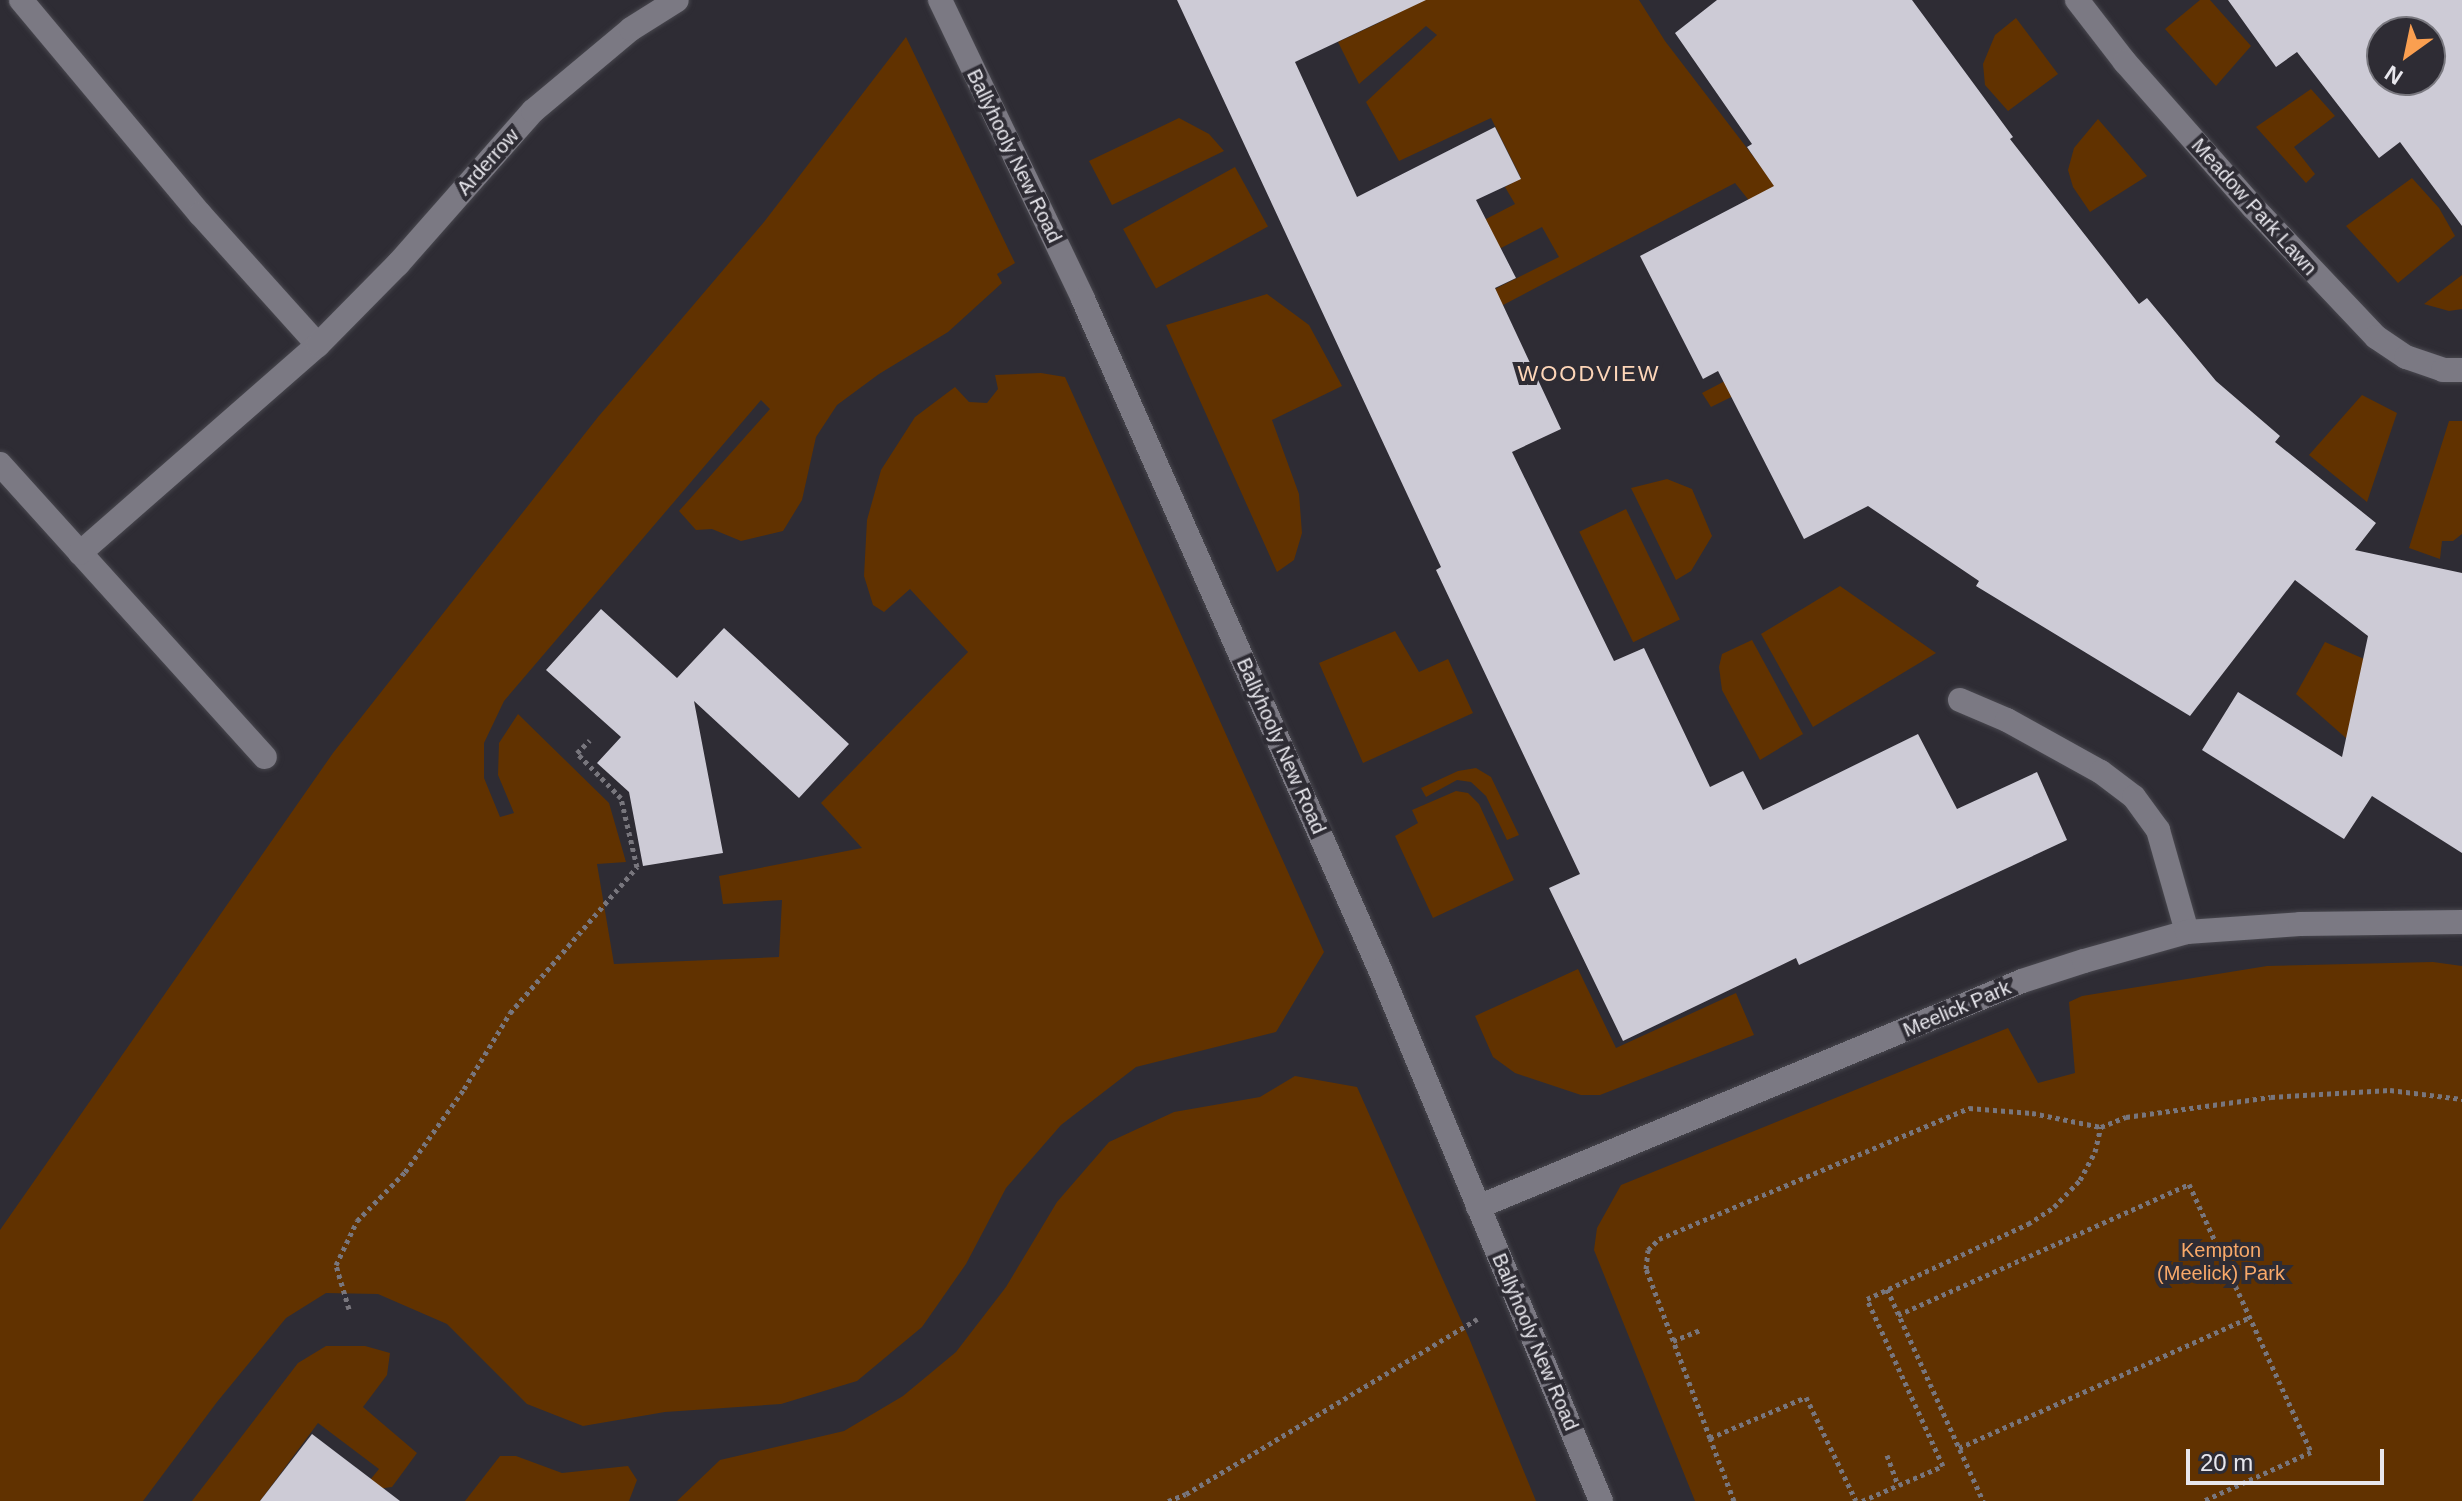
<!DOCTYPE html>
<html>
<head>
<meta charset="utf-8">
<style>
  body { margin:0 }
  #map { position:relative; width:2462px; height:1501px; overflow:hidden; background:#2e2c34; font-family:Arial,sans-serif }
  div>[style] { position:absolute }
  .green>* { inset:0; background:#613200; transform-origin:0 0 }
  .building>* { inset:0; background:#cdcbd6 }
  .path>* { height:5px; margin-top:-2.5px; transform-origin:0; background:repeating-linear-gradient(90deg,#78767d 0 4px,transparent 0 8px) }
  .roads { filter:drop-shadow(0 0 2px #48474e) drop-shadow(0 0 2px #48474e) }
  .minor>* { height:24px; margin:-12px; padding:0 12px; transform-origin:12px; border-radius:12px; background:#7b7983 }
  .secondary>* { height:24px; margin:-12px; padding:0 12px; transform-origin:12px; border-radius:12px; background:#7b7983 }
  span { translate:-50% -50%; white-space:nowrap; text-align:center; line-height:1.15; -webkit-text-stroke:8px #2e2c34; paint-order:stroke }
  .street-label { font-size:20px; color:#e8e7ed }
  .park-label { font-size:20px; color:#f9a969 }
  .neighbourhood-label { font-size:22px; color:#fed6b8; letter-spacing:2px }
  .north { position:absolute; left:2366px; top:16px; width:80px; height:80px; box-sizing:border-box; background:#2e2c34; border:2px solid #78777e; border-radius:50%; rotate:213deg; font-size:22px; font-weight:700; line-height:32px; text-align:center; color:#e8e7ed }
  .north::after { content:''; display:block; margin:auto; width:28px; height:36px; background:#fa9f50; clip-path:polygon(50% 0,100% 100%,50% 72%,0 100%) }
  .scale { position:absolute; left:2186px; top:1449px; width:198px; height:36px; box-sizing:border-box; border:4px solid #e8e7ed; border-top:0; padding-left:10px; font-size:24px; line-height:28px; white-space:nowrap; color:#e8e7ed; -webkit-text-stroke:6px #2e2c34; paint-order:stroke }
</style>
</head>
<body>
<div id="map">
  <div class="green">
    <i style="clip-path:polygon(1388px 0,1639px 0,1665px 41px,1881px 323px,1711px 407px,1702px 393px,1821px 331px,1833px 305px,1735px 183px,1486px 314px,1489px 292px,1559px 257px,1542px 227px,1501px 248px,1459px 233px,1515px 204px,1505px 187px,1521px 178px,1491px 118px,1399px 161px,1366px 102px,1437px 35px,1426px 26px,1359px 84px,1338px 42px,1385px 20px)"></i>
    <i style="clip-path:polygon(2200px 0,2210px 0,2251px 46px,2216px 86px,2165px 29px)"></i>
    <i style="clip-path:polygon(2016px 18px,2058px 74px,2008px 111px,1985px 85px,1983px 64px,1995px 35px)"></i>
    <i style="clip-path:polygon(906px 37px,1015px 263px,997px 274px,1002px 283px,948px 332px,879px 374px,837px 405px,816px 437px,802px 500px,783px 531px,741px 541px,712px 529px,696px 530px,679px 511px,770px 409px,761px 400px,504px 701px,484px 743px,484px 778px,500px 817px,514px 813px,498px 775px,499px 743px,518px 714px,609px 803px,626px 862px,597px 864px,614px 964px,779px 957px,782px 900px,723px 904px,719px 876px,862px 848px,821px 803px,968px 652px,910px 589px,884px 612px,873px 605px,864px 576px,867px 520px,881px 470px,915px 417px,955px 387px,969px 402px,987px 403px,998px 389px,995px 375px,1041px 373px,1065px 377px,1324px 952px,1276px 1032px,1136px 1067px,1061px 1125px,1006px 1188px,966px 1264px,922px 1327px,857px 1381px,781px 1404px,665px 1412px,583px 1426px,527px 1404px,447px 1324px,378px 1294px,326px 1293px,286px 1318px,217px 1402px,143px 1501px,0 1501px,0 1230px,333px 753px,598px 417px,764px 222px)"></i>
    <i style="clip-path:polygon(2311px 89px,2335px 116px,2294px 147px,2315px 174px,2306px 183px,2256px 127px)"></i>
    <i style="clip-path:polygon(1179px 118px,1209px 134px,1224px 151px,1112px 205px,1089px 161px)"></i>
    <i style="clip-path:polygon(2098px 119px,2147px 176px,2090px 212px,2073px 187px,2068px 170px,2074px 148px)"></i>
    <i style="left:1235px;top:167px;width:68px;height:128px;rotate:61deg"></i>
    <i style="clip-path:polygon(2412px 178px,2439px 208px,2455px 236px,2398px 283px,2346px 226px)"></i>
    <i style="clip-path:polygon(2462px 275px,2462px 309px,2449px 311px,2424px 304px)"></i>
    <i style="clip-path:polygon(1267px 294px,1309px 325px,1342px 386px,1272px 420px,1299px 494px,1302px 533px,1294px 560px,1277px 572px,1166px 325px)"></i>
    <i style="clip-path:polygon(2362px 395px,2397px 413px,2367px 502px,2309px 455px)"></i>
    <i style="clip-path:polygon(2449px 421px,2462px 421px,2462px 534px,2453px 541px,2442px 541px,2440px 559px,2409px 548px)"></i>
    <i style="clip-path:polygon(1667px 479px,1692px 489px,1712px 536px,1691px 571px,1676px 580px,1631px 488px)"></i>
    <i style="left:1626px;top:509px;width:123px;height:52px;rotate:64deg"></i>
    <i style="clip-path:polygon(1840px 586px,1936px 653px,1813px 727px,1761px 634px)"></i>
    <i style="clip-path:polygon(1395px 631px,1419px 672px,1448px 659px,1473px 713px,1363px 763px,1319px 663px)"></i>
    <i style="clip-path:polygon(1752px 640px,1803px 734px,1760px 760px,1722px 690px,1719px 667px,1722px 654px)"></i>
    <i style="clip-path:polygon(2325px 642px,2362px 658px,2409px 686px,2347px 739px,2296px 694px)"></i>
    <i style="clip-path:polygon(1476px 768px,1491px 777px,1519px 835px,1507px 840px,1486px 796px,1471px 782px,1457px 780px,1426px 797px,1421px 788px,1458px 771px)"></i>
    <i style="clip-path:polygon(1456px 791px,1468px 793px,1479px 804px,1514px 880px,1433px 918px,1395px 836px,1418px 823px,1412px 810px)"></i>
    <i style="clip-path:polygon(2433px 962px,2462px 966px,2462px 1501px,1695px 1501px,1594px 1250px,1597px 1228px,1621px 1185px,2008px 1028px,2038px 1083px,2075px 1073px,2069px 1002px,2082px 996px,2267px 966px)"></i>
    <i style="clip-path:polygon(1578px 969px,1616px 1048px,1736px 993px,1754px 1035px,1600px 1095px,1581px 1095px,1515px 1073px,1493px 1057px,1475px 1016px)"></i>
    <i style="clip-path:polygon(1295px 1076px,1357px 1087px,1469px 1338px,1536px 1501px,677px 1501px,720px 1460px,844px 1431px,903px 1396px,956px 1352px,1006px 1287px,1057px 1202px,1109px 1142px,1174px 1112px,1260px 1097px)"></i>
    <i style="clip-path:polygon(326px 1346px,365px 1346px,390px 1353px,387px 1375px,363px 1407px,417px 1453px,392px 1487px,361px 1491px,379px 1469px,318px 1423px,260px 1501px,192px 1501px,298px 1363px)"></i>
    <i style="clip-path:polygon(500px 1456px,516px 1456px,562px 1473px,628px 1466px,637px 1480px,629px 1501px,465px 1501px)"></i>
  </div>
  <div class="building">
    <i style="clip-path:polygon(1177px 0,1426px 0,1295px 62px,1357px 197px,1495px 127px,1521px 179px,1476px 200px,1516px 278px,1495px 288px,1561px 429px,1512px 452px,1614px 661px,1644px 648px,1710px 787px,1743px 771px,1763px 810px,1918px 734px,1957px 809px,2037px 772px,2067px 840px,1799px 965px,1796px 958px,1623px 1041px,1549px 888px,1580px 874px,1436px 570px,1441px 567px)"></i>
    <i style="clip-path:polygon(1717px 0,1912px 0,2013px 137px,2010px 139px,2139px 304px,2147px 298px,2216px 381px,2280px 436px,2275px 442px,2376px 523px,2355px 550px,2462px 573px,2462px 853px,2372px 796px,2344px 839px,2202px 750px,2238px 692px,2342px 757px,2368px 636px,2295px 580px,2190px 716px,1976px 586px,1979px 581px,1868px 506px,1804px 539px,1718px 371px,1703px 379px,1640px 256px,1774px 186px,1747px 147px,1752px 144px,1675px 33px)"></i>
    <i style="clip-path:polygon(evenodd,2228px 0,2462px 0,2462px 226px,2400px 142px,2379px 158px,2297px 52px,2276px 67px,2228px 0,2382px 32px,2430px 32px,2430px 80px,2382px 80px,2382px 32px)"></i>
    <i style="clip-path:polygon(601px 609px,677px 678px,724px 628px,849px 744px,799px 798px,694px 701px,723px 853px,643px 866px,629px 792px,597px 763px,621px 737px,546px 670px)"></i>
    <i style="clip-path:polygon(312px 1434px,400px 1501px,260px 1501px)"></i>
  </div>
  <div class="path">
    <i style="left:1887px;top:1289px;width:233px;rotate:65.6deg"></i>
    <i style="left:349px;top:1309px;width:46px;rotate:-106.5deg"></i>
    <i style="left:336px;top:1265px;width:49px;rotate:-64.5deg"></i>
    <i style="left:357px;top:1221px;width:69px;rotate:-45.6deg"></i>
    <i style="left:405px;top:1172px;width:102px;rotate:-54.6deg"></i>
    <i style="left:464px;top:1089px;width:89px;rotate:-58.8deg"></i>
    <i style="left:510px;top:1013px;width:194px;rotate:-49deg"></i>
    <i style="left:637px;top:867px;width:71px;rotate:-103.1deg"></i>
    <i style="left:621px;top:798px;width:63px;rotate:-134.4deg"></i>
    <i style="left:577px;top:753px;width:18px;rotate:-45deg"></i>
    <i style="left:1898px;top:1315px;width:319px;rotate:-24.2deg"></i>
    <i style="left:2189px;top:1184px;width:294px;rotate:65.5deg"></i>
    <i style="left:2311px;top:1452px;width:119px;rotate:155.6deg"></i>
    <i style="left:1673px;top:1341px;width:31px;rotate:-22deg"></i>
    <i style="left:1710px;top:1438px;width:181px;rotate:-110.7deg"></i>
    <i style="left:1646px;top:1269px;width:19px;rotate:-84deg"></i>
    <i style="left:1648px;top:1250px;width:16px;rotate:-45deg"></i>
    <i style="left:1659px;top:1239px;width:337px;rotate:-22.9deg"></i>
    <i style="left:1969px;top:1108px;width:63px;rotate:4.5deg"></i>
    <i style="left:2032px;top:1113px;width:70px;rotate:11.5deg"></i>
    <i style="left:1959px;top:1448px;width:319px;rotate:-24.2deg"></i>
    <i style="left:1887px;top:1455px;width:32px;rotate:70deg"></i>
    <i style="left:1168px;top:1501px;width:19px;rotate:-21deg"></i>
    <i style="left:1186px;top:1494px;width:340px;rotate:-31deg"></i>
    <i style="left:1734px;top:1501px;width:67px;rotate:-110.9deg"></i>
    <i style="left:1710px;top:1438px;width:104px;rotate:-23.1deg"></i>
    <i style="left:1806px;top:1397px;width:115px;rotate:64.3deg"></i>
    <i style="left:1862px;top:1501px;width:88px;rotate:-23.4deg"></i>
    <i style="left:1943px;top:1466px;width:183px;rotate:-114.5deg"></i>
    <i style="left:1867px;top:1299px;width:178px;rotate:-25deg"></i>
    <i style="left:2028px;top:1224px;width:31px;rotate:-33deg"></i>
    <i style="left:2054px;top:1207px;width:37px;rotate:-46deg"></i>
    <i style="left:2080px;top:1180px;width:32px;rotate:-62deg"></i>
    <i style="left:2095px;top:1152px;width:26px;rotate:-77deg"></i>
    <i style="left:2101px;top:1127px;width:27px;rotate:-22deg"></i>
    <i style="left:2126px;top:1117px;width:146px;rotate:-7.9deg"></i>
    <i style="left:2271px;top:1097px;width:119px;rotate:-3.4deg"></i>
    <i style="left:2390px;top:1090px;width:73px;rotate:7.1deg"></i>
  </div>
  <div class="roads">
    <div class="minor">
      <i style="left:21px;top:0;width:279px;rotate:50.1deg"></i>
      <i style="left:200px;top:214px;width:176px;rotate:48deg"></i>
      <i style="left:2077px;top:0;width:78px;rotate:52.3deg"></i>
      <i style="left:2125px;top:62px;width:193px;rotate:48.6deg"></i>
      <i style="left:2253px;top:207px;width:179px;rotate:46.6deg"></i>
      <i style="left:2376px;top:337px;width:36px;rotate:34deg"></i>
      <i style="left:2406px;top:357px;width:39px;rotate:19deg"></i>
      <i style="left:2443px;top:370px;width:19px"></i>
      <i style="left:0;top:464px;width:395px;rotate:47.9deg"></i>
      <i style="left:80px;top:553px;width:316px;rotate:-41.2deg"></i>
      <i style="left:318px;top:345px;width:114px;rotate:-45.4deg"></i>
      <i style="left:398px;top:264px;width:204px;rotate:-48.6deg"></i>
      <i style="left:533px;top:111px;width:128px;rotate:-39.9deg"></i>
      <i style="left:631px;top:29px;width:54px;rotate:-32.2deg"></i>
      <i style="left:1960px;top:700px;width:51px;rotate:23.1deg"></i>
      <i style="left:2007px;top:720px;width:107px;rotate:29deg"></i>
      <i style="left:2101px;top:772px;width:41px;rotate:37.1deg"></i>
      <i style="left:2134px;top:797px;width:41px;rotate:54deg"></i>
      <i style="left:2158px;top:830px;width:106px;rotate:74.1deg"></i>
      <i style="left:1478px;top:1207px;width:589px;rotate:-22.56deg"></i>
      <i style="left:2022px;top:981px;width:65px;rotate:-17.9deg"></i>
      <i style="left:2084px;top:961px;width:107px;rotate:-15.7deg"></i>
      <i style="left:2187px;top:932px;width:113px;rotate:-4deg"></i>
      <i style="left:2300px;top:924px;width:162px;rotate:-0.7deg"></i>
    </div>
    <div class="secondary">
      <i style="left:940px;top:0;width:331px;rotate:64.4deg"></i>
      <i style="left:1083px;top:299px;width:734px;rotate:66.12deg"></i>
      <i style="left:1380px;top:970px;width:575px;rotate:67.4deg"></i>
    </div>
  </div>
  <div class="street-label">
    <span style="left:1014px;top:156px;rotate:64deg">Ballyhooly New Road</span>
    <span style="left:488px;top:162px;rotate:-48deg">Arderrow</span>
    <span style="left:2254px;top:207px;rotate:48deg">Meadow Park Lawn</span>
    <span style="left:1281px;top:746px;rotate:66deg">Ballyhooly New Road</span>
    <span style="left:1957px;top:1009px;rotate:-23deg">Meelick Park</span>
    <span style="left:1535px;top:1342px;rotate:67deg">Ballyhooly New Road</span>
  </div>
  <div class="park-label">
    <span style="left:2221px;top:1262px">Kempton<br>(Meelick) Park</span>
  </div>
  <div class="neighbourhood-label">
    <span style="left:1589px;top:374px">WOODVIEW</span>
  </div>
  <div class="north">N</div>
  <div class="scale">20 m</div>
</div>
</body>
</html>
